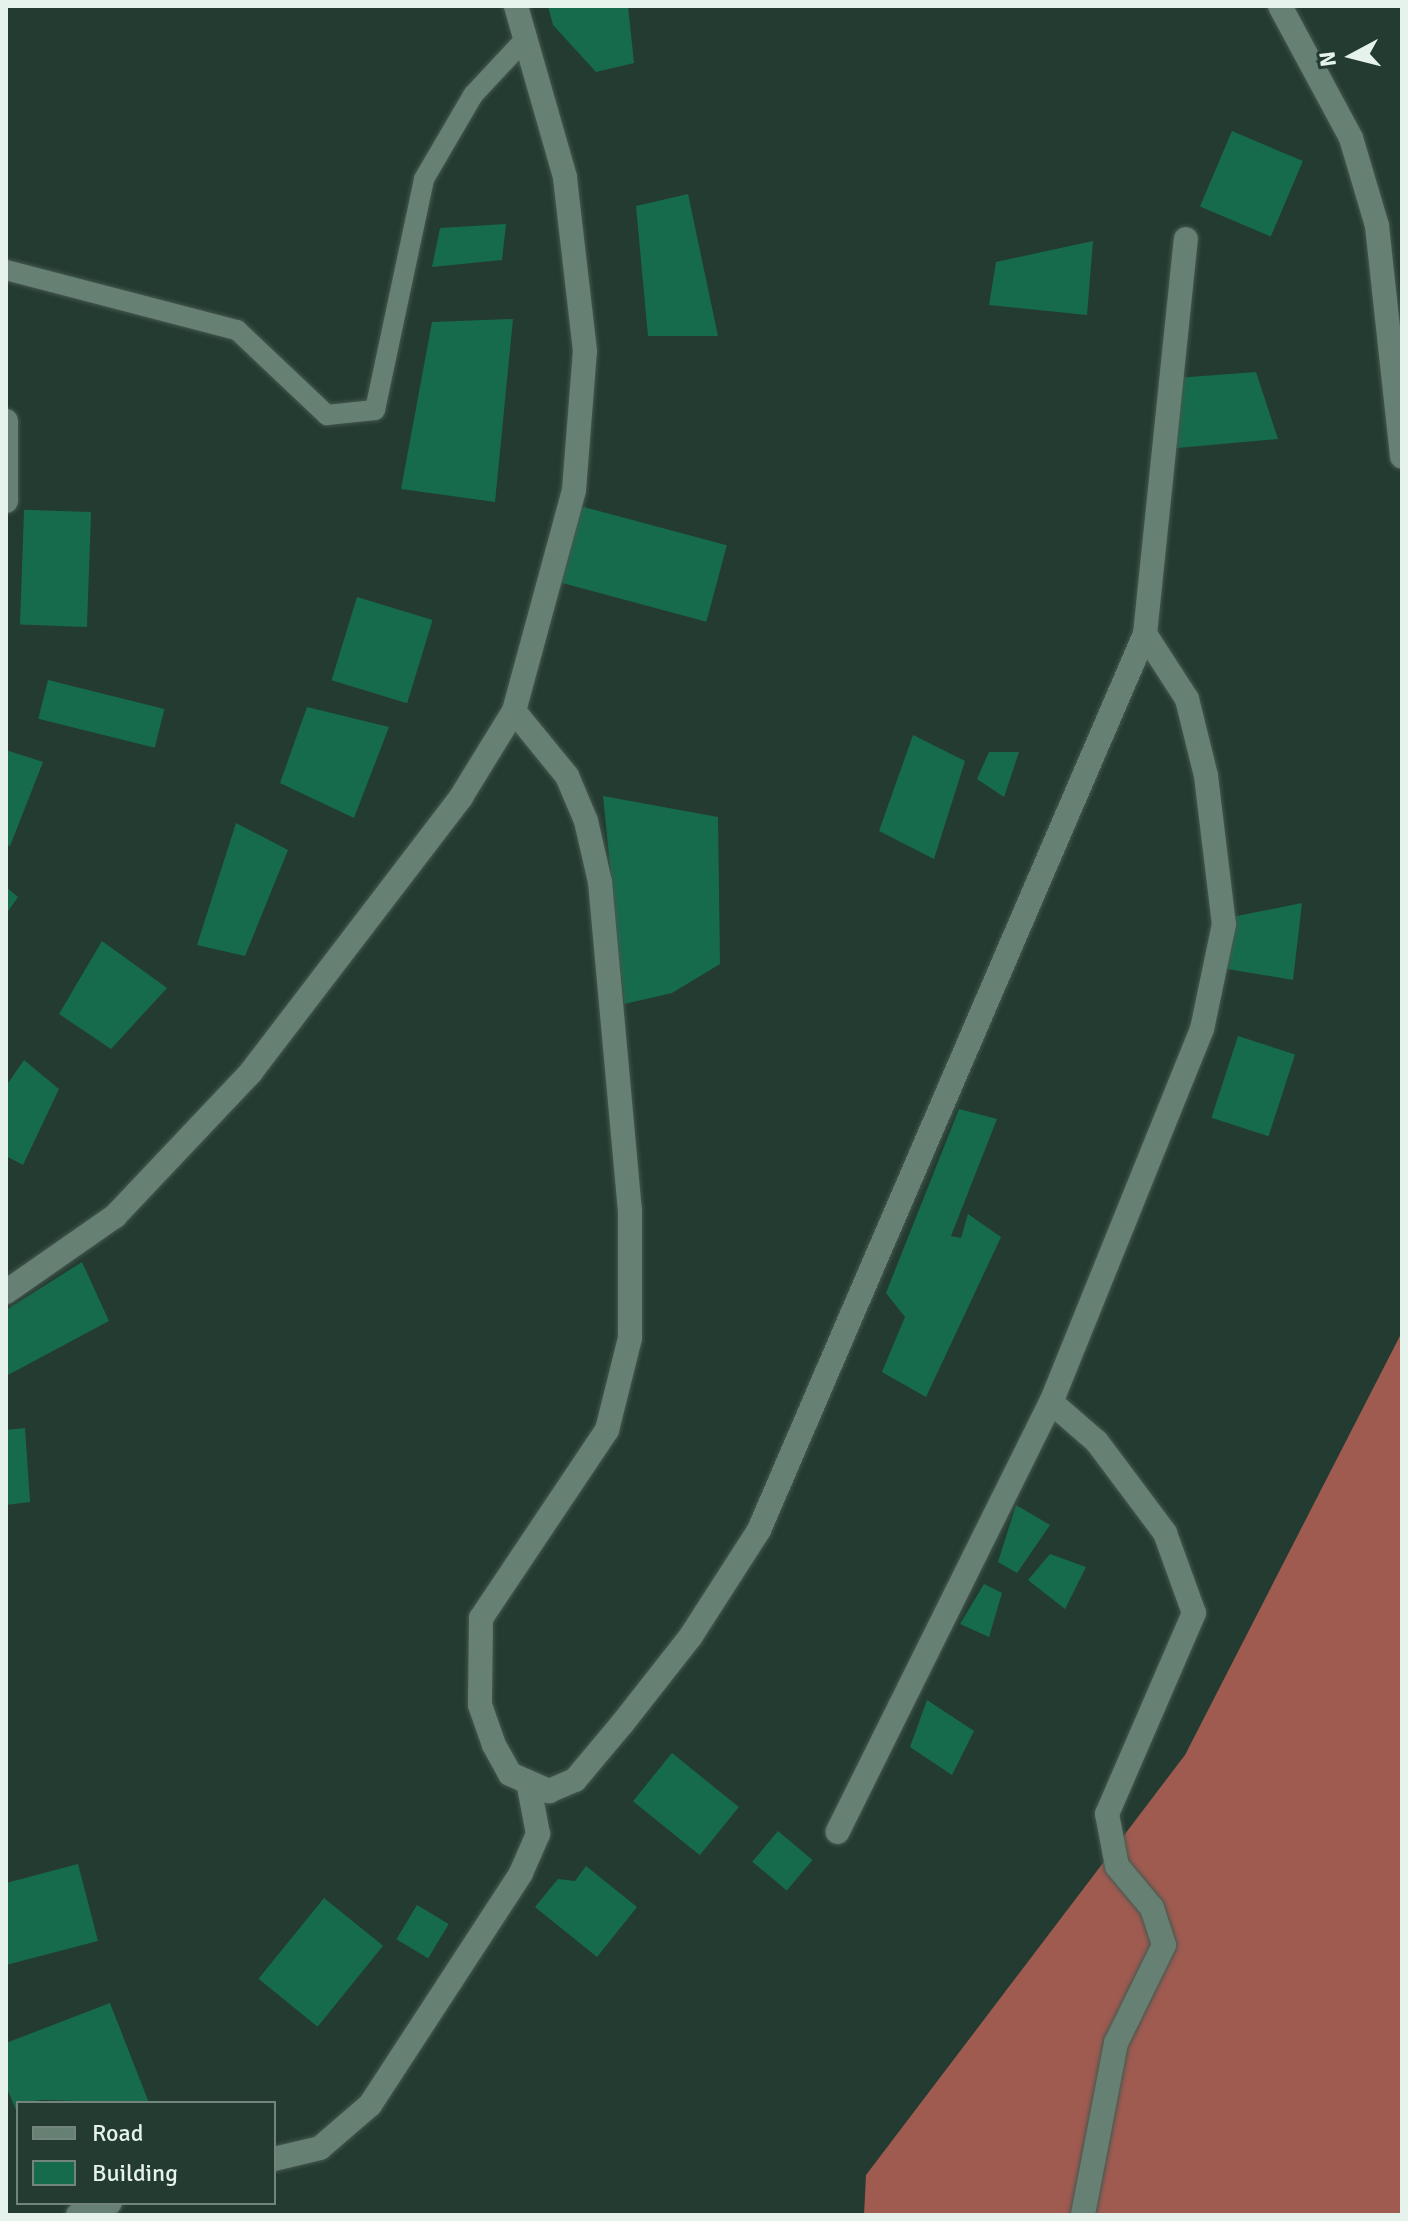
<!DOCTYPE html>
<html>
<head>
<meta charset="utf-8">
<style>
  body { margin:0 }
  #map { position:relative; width:1408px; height:2221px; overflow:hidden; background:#243b31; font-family:Signika,sans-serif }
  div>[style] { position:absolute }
  .forest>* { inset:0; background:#a05b51 }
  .building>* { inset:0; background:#166b4d; transform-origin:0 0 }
  .roads { filter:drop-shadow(0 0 2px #44584f) drop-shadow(0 0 2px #44584f) }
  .service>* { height:20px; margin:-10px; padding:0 10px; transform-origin:10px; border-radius:10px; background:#678074 }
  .minor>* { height:24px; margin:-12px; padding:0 12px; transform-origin:12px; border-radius:12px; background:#678074 }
  .secondary>* { height:24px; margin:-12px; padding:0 12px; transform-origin:12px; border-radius:12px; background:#678074 }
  span { translate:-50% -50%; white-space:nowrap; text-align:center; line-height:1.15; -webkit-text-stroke:6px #243b31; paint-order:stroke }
  .frame { position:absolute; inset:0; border:8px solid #e5f3ec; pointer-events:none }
  .legend { position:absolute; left:16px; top:2101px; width:260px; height:104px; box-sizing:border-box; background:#243b31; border:2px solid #71857c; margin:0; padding:10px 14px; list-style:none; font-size:24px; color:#e5f3ec }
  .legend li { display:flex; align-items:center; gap:16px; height:40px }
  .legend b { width:40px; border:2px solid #71857c }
  .north { position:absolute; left:1312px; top:16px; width:80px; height:80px; -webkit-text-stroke:6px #243b31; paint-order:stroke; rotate:263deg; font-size:22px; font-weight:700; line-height:32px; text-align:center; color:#e5f3ec }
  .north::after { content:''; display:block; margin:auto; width:28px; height:36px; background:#e5f3ec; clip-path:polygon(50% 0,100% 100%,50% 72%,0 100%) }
</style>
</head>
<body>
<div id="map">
  <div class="forest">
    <i style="clip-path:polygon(1402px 1332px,1402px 2215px,864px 2215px,866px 2175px,1185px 1755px)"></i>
  </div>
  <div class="building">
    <i style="clip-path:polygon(548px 6px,628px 6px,634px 63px,596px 72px,553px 25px)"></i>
    <i style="left:1232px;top:131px;width:77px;height:82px;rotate:23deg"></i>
    <i style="clip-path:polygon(688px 194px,718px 336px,648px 336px,636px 206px)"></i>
    <i style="clip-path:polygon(506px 224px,502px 260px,432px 267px,440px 228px)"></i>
    <i style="clip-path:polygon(1093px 241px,1087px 315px,989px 305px,996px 262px)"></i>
    <i style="clip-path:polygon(513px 319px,495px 502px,401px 489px,432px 322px)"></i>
    <i style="clip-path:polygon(1256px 372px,1278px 439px,1177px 448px,1176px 378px)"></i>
    <i style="left:580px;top:506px;width:152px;height:79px;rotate:15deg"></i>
    <i style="left:91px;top:512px;width:115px;height:67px;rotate:92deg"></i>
    <i style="left:357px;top:597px;width:79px;height:87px;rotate:17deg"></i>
    <i style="left:48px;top:680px;width:120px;height:40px;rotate:14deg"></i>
    <i style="clip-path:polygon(307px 707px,389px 727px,354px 818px,280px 783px)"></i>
    <i style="clip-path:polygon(913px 735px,965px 761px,934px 859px,879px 831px)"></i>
    <i style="clip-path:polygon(6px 750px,43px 762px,10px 846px,6px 845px)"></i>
    <i style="clip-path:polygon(989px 752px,1019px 752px,1004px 797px,977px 779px)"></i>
    <i style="clip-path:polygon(603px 796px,718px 817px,720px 964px,672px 993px,624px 1004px)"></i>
    <i style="clip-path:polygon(236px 823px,288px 850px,245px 956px,197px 945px)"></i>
    <i style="clip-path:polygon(6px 887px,18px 897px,6px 914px)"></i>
    <i style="clip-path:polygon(1302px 903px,1293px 980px,1222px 968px,1227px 918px)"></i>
    <i style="clip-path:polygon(102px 941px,167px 988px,111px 1049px,59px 1014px)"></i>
    <i style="left:1238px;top:1036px;width:60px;height:86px;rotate:18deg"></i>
    <i style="clip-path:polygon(24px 1060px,59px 1089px,23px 1165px,6px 1156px,6px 1086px)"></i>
    <i style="clip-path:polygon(959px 1109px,997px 1119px,951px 1236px,961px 1238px,968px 1214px,1001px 1237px,926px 1397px,882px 1372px,905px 1317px,886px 1293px)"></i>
    <i style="clip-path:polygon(82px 1262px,109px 1321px,6px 1376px,6px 1310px)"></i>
    <i style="clip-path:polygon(25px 1428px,30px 1502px,6px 1505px,6px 1430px)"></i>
    <i style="clip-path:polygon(1016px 1505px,1050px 1525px,1017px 1573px,998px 1562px)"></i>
    <i style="clip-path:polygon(1050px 1554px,1086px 1567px,1065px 1609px,1028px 1580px)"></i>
    <i style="clip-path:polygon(984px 1584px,1002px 1593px,989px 1637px,960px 1624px)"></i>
    <i style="clip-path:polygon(927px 1700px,974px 1731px,952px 1775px,910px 1747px)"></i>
    <i style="left:672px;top:1753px;width:86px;height:62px;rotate:39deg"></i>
    <i style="left:778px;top:1831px;width:45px;height:40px;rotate:40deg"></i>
    <i style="clip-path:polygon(78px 1864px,98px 1941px,6px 1965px,6px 1883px)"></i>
    <i style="clip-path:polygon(586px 1866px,637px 1907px,597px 1957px,535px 1907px,558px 1879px,575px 1881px)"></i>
    <i style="left:324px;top:1898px;width:76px;height:104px;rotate:39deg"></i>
    <i style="left:417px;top:1905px;width:37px;height:40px;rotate:31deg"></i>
    <i style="clip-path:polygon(110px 2003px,149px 2103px,42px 2100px,18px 2103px,16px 2110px,6px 2086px,6px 2043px)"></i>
  </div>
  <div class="roads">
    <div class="service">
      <i style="left:6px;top:270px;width:239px;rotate:14.6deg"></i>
      <i style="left:237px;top:330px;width:124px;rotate:43.4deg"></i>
      <i style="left:327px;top:415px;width:48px;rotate:-5.9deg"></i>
      <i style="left:375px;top:410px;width:236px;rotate:-78deg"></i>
      <i style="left:424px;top:179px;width:97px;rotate:-59.7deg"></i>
      <i style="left:473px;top:95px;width:79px;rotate:-47deg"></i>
    </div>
    <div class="minor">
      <i style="left:1280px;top:6px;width:150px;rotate:61.7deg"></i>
      <i style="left:1351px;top:138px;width:92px;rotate:73.5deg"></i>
      <i style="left:1377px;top:226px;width:232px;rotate:83.8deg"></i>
      <i style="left:6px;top:421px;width:80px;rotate:90deg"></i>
      <i style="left:1145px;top:634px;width:397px;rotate:-84.1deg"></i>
      <i style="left:514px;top:711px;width:84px;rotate:50.8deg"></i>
      <i style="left:567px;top:776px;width:49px;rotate:67.1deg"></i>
      <i style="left:586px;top:821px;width:63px;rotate:77.1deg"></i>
      <i style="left:600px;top:882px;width:329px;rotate:84.8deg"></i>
      <i style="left:630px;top:1210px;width:128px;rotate:90deg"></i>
      <i style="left:630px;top:1338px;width:95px;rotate:104deg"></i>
      <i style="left:607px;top:1430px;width:226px;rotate:123.8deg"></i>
      <i style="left:481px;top:1618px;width:87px;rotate:90.7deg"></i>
      <i style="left:480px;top:1705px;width:42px;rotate:70.7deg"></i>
      <i style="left:494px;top:1745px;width:33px;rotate:61deg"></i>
      <i style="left:510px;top:1774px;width:43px;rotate:23.6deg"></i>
      <i style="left:549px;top:1791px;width:28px;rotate:-23deg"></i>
      <i style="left:575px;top:1780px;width:73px;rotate:-50deg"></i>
      <i style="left:622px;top:1724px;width:112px;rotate:-51.9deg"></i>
      <i style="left:691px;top:1636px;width:126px;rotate:-57.3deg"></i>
      <i style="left:759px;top:1530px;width:976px;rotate:-66.69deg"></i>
      <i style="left:1145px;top:634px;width:77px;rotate:57.1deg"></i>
      <i style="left:1187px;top:699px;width:79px;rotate:76.1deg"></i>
      <i style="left:1206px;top:776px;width:149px;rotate:83.1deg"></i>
      <i style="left:1224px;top:924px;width:107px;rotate:101.8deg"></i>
      <i style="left:1202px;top:1029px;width:402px;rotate:112deg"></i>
      <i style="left:1051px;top:1402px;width:480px;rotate:116.4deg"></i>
      <i style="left:1051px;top:1402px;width:61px;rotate:41deg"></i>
      <i style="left:1097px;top:1442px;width:114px;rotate:53.2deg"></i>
      <i style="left:1165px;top:1533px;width:85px;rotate:70.1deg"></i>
      <i style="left:1194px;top:1613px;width:219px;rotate:113.4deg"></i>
      <i style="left:1107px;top:1814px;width:53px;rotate:79.1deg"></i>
      <i style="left:1117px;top:1866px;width:55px;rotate:50.2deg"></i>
      <i style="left:1152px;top:1908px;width:39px;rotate:72deg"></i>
      <i style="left:1164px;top:1945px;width:109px;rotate:116.1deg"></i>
      <i style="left:1116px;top:2043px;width:175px;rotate:100.9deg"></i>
      <i style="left:274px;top:2159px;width:47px;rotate:-13.4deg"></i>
      <i style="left:320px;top:2148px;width:66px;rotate:-40.7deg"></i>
      <i style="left:370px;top:2105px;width:277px;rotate:-56.9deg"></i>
      <i style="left:521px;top:1873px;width:43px;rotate:-66.4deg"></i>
      <i style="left:538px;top:1834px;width:48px;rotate:-100.8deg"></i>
      <i style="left:78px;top:2215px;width:34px;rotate:-21deg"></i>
    </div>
    <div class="secondary">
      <i style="left:6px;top:1292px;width:133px;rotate:-34.9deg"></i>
      <i style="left:115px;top:1216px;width:198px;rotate:-46.6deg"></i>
      <i style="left:251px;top:1072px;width:346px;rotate:-52.6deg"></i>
      <i style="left:461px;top:797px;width:101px;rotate:-58.4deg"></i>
      <i style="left:514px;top:711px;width:229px;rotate:-74.8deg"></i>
      <i style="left:574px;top:490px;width:139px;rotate:-85.5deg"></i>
      <i style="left:585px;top:351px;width:175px;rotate:-96.6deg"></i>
      <i style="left:565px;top:177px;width:178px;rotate:-106deg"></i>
    </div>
  </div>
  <div class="frame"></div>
  <ul class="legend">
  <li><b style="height:10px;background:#678074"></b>Road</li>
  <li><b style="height:22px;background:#166b4d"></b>Building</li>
  </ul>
  <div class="north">N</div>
</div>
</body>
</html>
